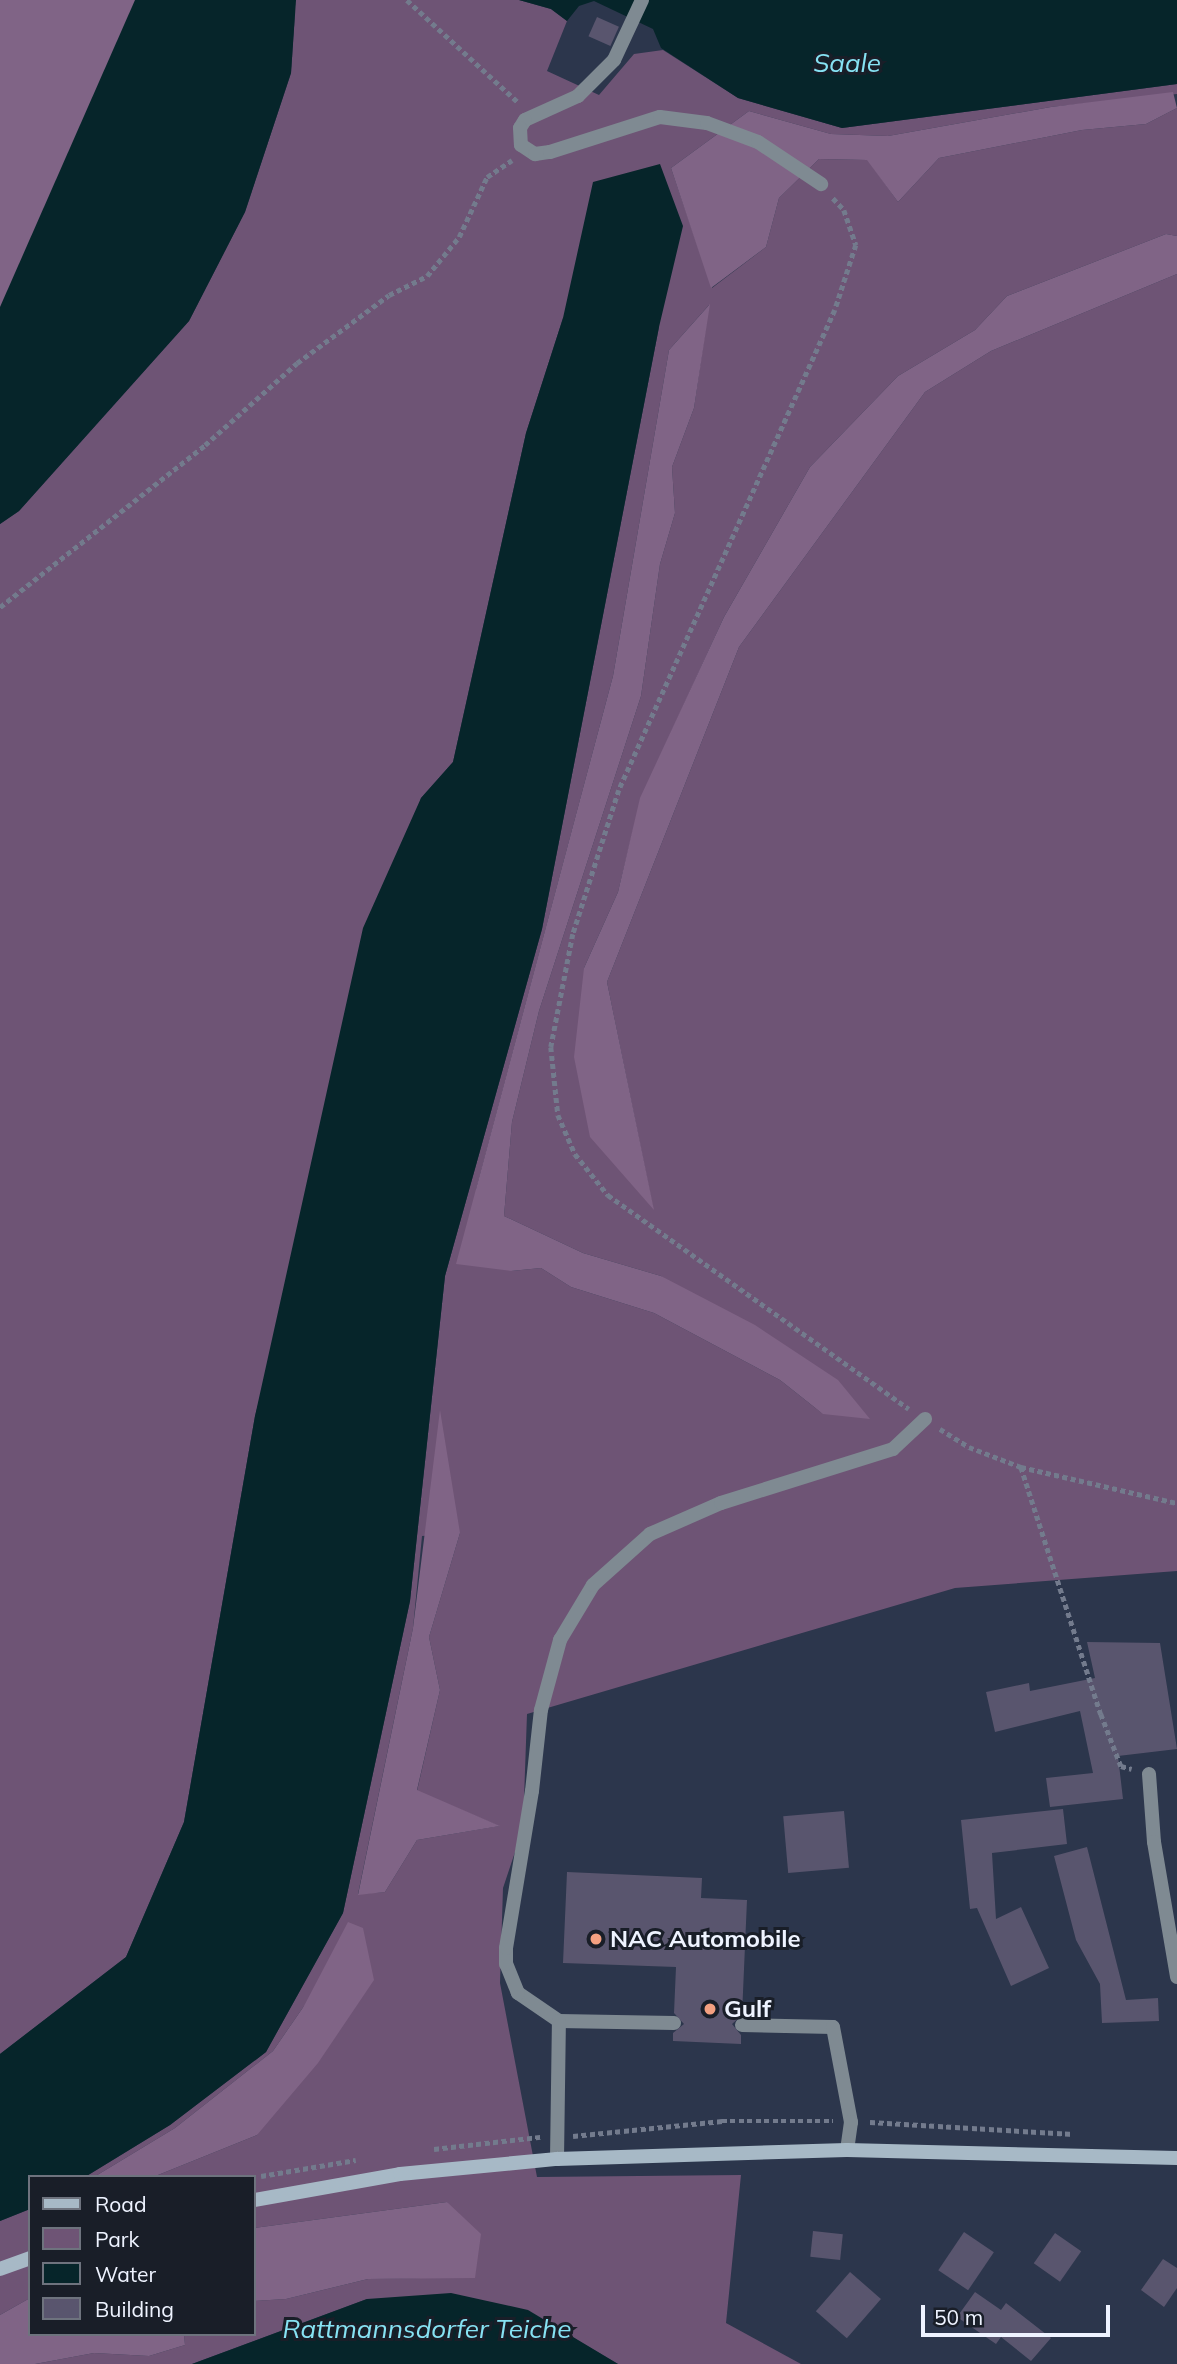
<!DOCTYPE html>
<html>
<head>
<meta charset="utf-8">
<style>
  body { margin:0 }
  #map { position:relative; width:1177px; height:2364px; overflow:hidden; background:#2c364c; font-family:Mulish,sans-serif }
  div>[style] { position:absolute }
  .green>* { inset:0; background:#6e5475 }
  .forest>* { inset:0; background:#806486 }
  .water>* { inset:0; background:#06252a }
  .building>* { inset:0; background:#59556e; transform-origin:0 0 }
  .path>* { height:4.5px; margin-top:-2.25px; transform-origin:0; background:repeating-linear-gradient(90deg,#737b8d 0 5px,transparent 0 8.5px) }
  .lane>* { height:14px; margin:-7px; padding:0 7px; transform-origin:7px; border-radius:7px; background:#7f8a92 }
  .street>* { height:14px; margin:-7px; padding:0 7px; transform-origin:7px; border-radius:7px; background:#7f8a92 }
  .secondary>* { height:14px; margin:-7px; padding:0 7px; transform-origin:7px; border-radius:7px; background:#a7b9c6 }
  .dots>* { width:19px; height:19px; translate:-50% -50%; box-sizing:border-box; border:4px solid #191e28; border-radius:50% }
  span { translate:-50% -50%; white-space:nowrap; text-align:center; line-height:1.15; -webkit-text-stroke:6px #191e28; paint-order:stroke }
  .poi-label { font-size:24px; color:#eef3ff; font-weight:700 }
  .left { translate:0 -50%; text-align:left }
  .water-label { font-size:26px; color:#86e2f3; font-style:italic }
  .legend { position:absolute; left:28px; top:2175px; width:228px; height:161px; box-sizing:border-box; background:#191e28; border:2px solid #6e737e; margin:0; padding:9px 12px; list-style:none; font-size:21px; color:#eef3ff }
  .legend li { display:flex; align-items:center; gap:14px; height:35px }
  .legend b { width:35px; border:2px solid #6e737e }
  .scale { position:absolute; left:921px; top:2305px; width:189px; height:32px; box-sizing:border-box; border:4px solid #eef3ff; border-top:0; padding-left:9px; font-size:21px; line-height:24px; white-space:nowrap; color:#eef3ff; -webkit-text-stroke:5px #191e28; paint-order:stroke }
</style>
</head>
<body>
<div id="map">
  <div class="green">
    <i style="clip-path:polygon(evenodd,288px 0,519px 0,551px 9px,567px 21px,547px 71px,599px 95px,634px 54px,663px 50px,738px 98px,842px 128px,1177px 84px,1177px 94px,1051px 107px,888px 136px,831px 134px,749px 111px,671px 168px,712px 288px,766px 247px,779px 198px,819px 159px,868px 160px,898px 202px,939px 158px,1082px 130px,1146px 124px,1177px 108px,1177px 236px,1166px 234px,1007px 296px,975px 330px,898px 376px,810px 467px,724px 617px,641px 798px,618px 892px,584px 968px,653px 1208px,607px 982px,739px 647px,925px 392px,991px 351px,1177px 274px,1177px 1571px,955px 1588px,527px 1714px,523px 1828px,503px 1888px,500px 1983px,537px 2177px,741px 2175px,726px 2323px,801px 2364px,618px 2364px,528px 2311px,367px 2299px,192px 2364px,35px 2364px,94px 2353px,149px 2356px,185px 2345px,184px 2334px,254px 2334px,254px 2301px,286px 2299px,368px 2279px,475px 2277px,447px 2202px,254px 2228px,254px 2177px,132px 2177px,158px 2175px,257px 2135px,304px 2006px,273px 2051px,175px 2128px,94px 2177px,85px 2177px,170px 2125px,266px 2052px,343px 1913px,410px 1601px,445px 1276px,542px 929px,659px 327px,563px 318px,526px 433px,453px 762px,421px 798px,255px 1416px,184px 1822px,126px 1957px,0 2054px,0 524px,19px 511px,189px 321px,245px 212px,291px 73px,295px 12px,288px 0,709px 305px,694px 408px,672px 467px,675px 513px,660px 564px,641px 696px,539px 1011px,512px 1122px,504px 1216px,583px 1253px,661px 1276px,823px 1414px,780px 1380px,654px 1313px,571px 1287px,541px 1268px,511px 1271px,476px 1190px,613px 676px,669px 350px,709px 305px,288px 0,460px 1533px,429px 1637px,440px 1690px,417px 1791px,499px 1826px,417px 1840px,385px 1892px,358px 1894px,413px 1628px,422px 1536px,460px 1533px)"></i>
    <i style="clip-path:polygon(30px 2209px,30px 2298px,0 2315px,0 2221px)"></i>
  </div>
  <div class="forest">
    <i style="clip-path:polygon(0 0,149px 0,0 323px)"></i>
    <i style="clip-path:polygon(1173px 92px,1177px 108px,1146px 124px,1082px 130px,939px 158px,898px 202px,867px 160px,819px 159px,779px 198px,766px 247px,711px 288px,671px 168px,749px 111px,831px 134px,888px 136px,1051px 107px)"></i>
    <i style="clip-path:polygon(1166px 234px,1177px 236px,1177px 274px,991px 351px,925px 392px,739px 647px,607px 982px,654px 1210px,590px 1137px,574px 1057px,584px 968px,618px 892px,640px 798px,724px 617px,810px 467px,898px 376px,975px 330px,1007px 296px)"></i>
    <i style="clip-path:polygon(710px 304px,694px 408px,672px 467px,675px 513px,660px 564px,641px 696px,539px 1011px,512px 1122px,504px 1216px,583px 1253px,661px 1276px,755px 1325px,838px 1380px,870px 1419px,823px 1414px,780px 1380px,654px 1313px,571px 1287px,541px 1268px,511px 1271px,456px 1264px,613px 676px,669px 350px)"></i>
    <i style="clip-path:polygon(440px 1410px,460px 1533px,429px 1637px,440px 1690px,417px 1790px,500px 1826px,417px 1840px,385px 1892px,358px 1895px,413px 1628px)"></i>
    <i style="clip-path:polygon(348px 1922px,363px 1928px,374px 1980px,318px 2063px,257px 2135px,158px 2175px,94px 2177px,175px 2128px,273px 2051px,304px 2006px)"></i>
    <i style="clip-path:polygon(447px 2202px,481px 2234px,475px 2278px,368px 2279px,286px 2299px,254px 2301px,254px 2228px)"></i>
    <i style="clip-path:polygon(30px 2298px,30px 2334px,184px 2334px,185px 2345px,149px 2356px,94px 2353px,35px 2364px,0 2364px,0 2315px)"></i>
  </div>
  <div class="water">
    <i style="clip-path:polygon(135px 0,296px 0,291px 73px,245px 212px,189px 321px,19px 511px,0 524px,0 307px)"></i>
    <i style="clip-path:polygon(519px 0,1177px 0,1177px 84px,842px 128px,738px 98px,661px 48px,653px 29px,594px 1px,579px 6px,567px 21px,551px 9px)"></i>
    <i style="clip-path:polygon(660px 164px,683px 226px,659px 327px,542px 929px,445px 1276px,410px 1601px,343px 1913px,266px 2052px,170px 2125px,85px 2177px,30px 2177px,30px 2209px,0 2221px,0 2054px,126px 1957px,184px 1822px,255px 1416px,363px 928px,421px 798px,453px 762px,526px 433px,563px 318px,593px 182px)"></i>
    <i style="clip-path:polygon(451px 2293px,528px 2310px,618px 2364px,192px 2364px,367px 2299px)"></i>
  </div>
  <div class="building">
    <i style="left:597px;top:17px;width:24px;height:21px;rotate:24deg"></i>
    <i style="clip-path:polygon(1087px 1642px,1160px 1643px,1177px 1749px,1118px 1756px,1123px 1799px,1050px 1807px,1046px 1778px,1093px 1773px,1080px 1711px,995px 1732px,986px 1692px,1029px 1683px,1030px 1691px,1095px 1678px)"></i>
    <i style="clip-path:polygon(1063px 1809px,1067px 1844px,992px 1853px,996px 1919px,1021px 1907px,1049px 1968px,1011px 1986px,977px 1908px,970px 1909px,961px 1820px)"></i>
    <i style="left:844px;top:1811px;width:57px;height:61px;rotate:85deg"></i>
    <i style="clip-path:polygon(1087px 1847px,1126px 2000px,1158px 1998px,1159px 2021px,1102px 2023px,1100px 1984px,1076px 1940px,1054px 1856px)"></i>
    <i style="clip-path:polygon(567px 1872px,702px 1878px,701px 1898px,747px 1900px,742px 2015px,732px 2024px,741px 2035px,741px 2044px,673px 2041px,673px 2033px,684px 2024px,674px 2013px,676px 1967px,563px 1963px)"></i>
    <i style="left:813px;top:2231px;width:30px;height:26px;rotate:6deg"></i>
    <i style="left:964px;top:2232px;width:36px;height:46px;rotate:34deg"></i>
    <i style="left:1055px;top:2233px;width:32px;height:37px;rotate:35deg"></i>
    <i style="clip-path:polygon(1163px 2259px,1177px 2268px,1177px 2288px,1164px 2307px,1141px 2290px)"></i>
    <i style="left:850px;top:2272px;width:41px;height:52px;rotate:41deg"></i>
    <i style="clip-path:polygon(975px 2292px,1001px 2310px,1006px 2303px,1051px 2338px,1031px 2361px,1001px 2337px,996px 2344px,957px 2317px)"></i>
  </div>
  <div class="path">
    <i style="left:407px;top:0;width:152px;rotate:42.6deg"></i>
    <i style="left:833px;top:198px;width:16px;rotate:47deg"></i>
    <i style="left:844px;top:210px;width:37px;rotate:71deg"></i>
    <i style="left:856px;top:245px;width:68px;rotate:107.9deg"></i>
    <i style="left:835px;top:310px;width:526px;rotate:114.23deg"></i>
    <i style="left:619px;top:790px;width:151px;rotate:107.7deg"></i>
    <i style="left:573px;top:934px;width:115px;rotate:101deg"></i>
    <i style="left:551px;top:1047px;width:68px;rotate:84.1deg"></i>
    <i style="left:558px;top:1115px;width:43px;rotate:66.4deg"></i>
    <i style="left:575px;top:1154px;width:53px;rotate:51.2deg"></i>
    <i style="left:608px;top:1195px;width:369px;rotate:35.4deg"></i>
    <i style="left:0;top:607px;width:261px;rotate:-38.3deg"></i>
    <i style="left:205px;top:445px;width:123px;rotate:-41.7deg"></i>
    <i style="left:297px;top:363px;width:114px;rotate:-36.5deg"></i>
    <i style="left:389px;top:295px;width:42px;rotate:-26.6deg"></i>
    <i style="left:427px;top:276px;width:50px;rotate:-50.6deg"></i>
    <i style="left:459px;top:237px;width:66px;rotate:-65deg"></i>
    <i style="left:487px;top:177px;width:30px;rotate:-34deg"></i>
    <i style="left:940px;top:1429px;width:34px;rotate:32deg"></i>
    <i style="left:969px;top:1447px;width:56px;rotate:21deg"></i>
    <i style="left:1021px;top:1467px;width:160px;rotate:13deg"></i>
    <i style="left:1021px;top:1467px;width:260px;rotate:72.1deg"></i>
    <i style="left:1101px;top:1714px;width:56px;rotate:69deg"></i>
    <i style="left:1121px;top:1766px;width:11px;rotate:15deg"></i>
    <i style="left:870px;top:2122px;width:204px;rotate:3.4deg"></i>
    <i style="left:573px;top:2136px;width:150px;rotate:-5.7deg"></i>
    <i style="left:722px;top:2121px;width:111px"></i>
    <i style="left:434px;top:2149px;width:107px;rotate:-6.5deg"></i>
    <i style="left:261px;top:2176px;width:96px;rotate:-9.6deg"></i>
  </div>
  <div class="lane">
    <i style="left:642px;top:0;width:66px;rotate:115deg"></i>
    <i style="left:614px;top:60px;width:51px;rotate:135deg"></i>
    <i style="left:578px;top:96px;width:58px;rotate:155.6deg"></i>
    <i style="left:525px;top:120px;width:9px;rotate:122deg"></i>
    <i style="left:520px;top:128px;width:17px;rotate:87deg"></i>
    <i style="left:521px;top:145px;width:17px;rotate:33deg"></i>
    <i style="left:535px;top:154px;width:15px;rotate:-8deg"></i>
    <i style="left:550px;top:152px;width:115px;rotate:-17.7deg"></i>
    <i style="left:660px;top:117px;width:47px;rotate:7.3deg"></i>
    <i style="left:707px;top:123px;width:54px;rotate:20.4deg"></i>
    <i style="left:758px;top:142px;width:76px;rotate:33.7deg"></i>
    <i style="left:559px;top:2021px;width:50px;rotate:-145.7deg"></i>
    <i style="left:518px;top:1993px;width:31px;rotate:-112deg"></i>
    <i style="left:506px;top:1964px;width:16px;rotate:-90deg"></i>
    <i style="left:506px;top:1948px;width:159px;rotate:-80.6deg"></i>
    <i style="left:532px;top:1791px;width:81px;rotate:-83.7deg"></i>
    <i style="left:541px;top:1710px;width:73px;rotate:-74.8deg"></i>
    <i style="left:560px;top:1640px;width:64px;rotate:-59deg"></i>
    <i style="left:593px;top:1585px;width:76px;rotate:-41.8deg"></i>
    <i style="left:650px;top:1534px;width:77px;rotate:-23.6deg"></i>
    <i style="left:721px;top:1503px;width:180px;rotate:-17.4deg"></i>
    <i style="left:893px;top:1449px;width:44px;rotate:-43.2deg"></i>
    <i style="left:559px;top:2021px;width:115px;rotate:1deg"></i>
    <i style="left:742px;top:2025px;width:91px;rotate:1.3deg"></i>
    <i style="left:833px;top:2027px;width:97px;rotate:79.3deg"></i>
    <i style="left:851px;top:2122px;width:28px;rotate:98deg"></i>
    <i style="left:557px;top:2159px;width:138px;rotate:-89.2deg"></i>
  </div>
  <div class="street">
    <i style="left:1149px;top:1774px;width:68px;rotate:85.8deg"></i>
    <i style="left:1154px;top:1842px;width:137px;rotate:80.3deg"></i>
  </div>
  <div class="secondary">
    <i style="left:254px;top:2200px;width:148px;rotate:-10.1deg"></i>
    <i style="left:400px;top:2174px;width:158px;rotate:-5.5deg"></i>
    <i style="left:557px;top:2159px;width:290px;rotate:-1.8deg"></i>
    <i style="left:847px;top:2150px;width:330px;rotate:1.4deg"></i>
    <i style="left:0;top:2269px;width:32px;rotate:-20deg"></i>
  </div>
  <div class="dots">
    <i style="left:596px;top:1939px;background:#f3a081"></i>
    <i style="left:710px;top:2009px;background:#f3a081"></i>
  </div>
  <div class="poi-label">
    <span class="left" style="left:610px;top:1939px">NAC Automobile</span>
    <span class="left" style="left:724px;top:2009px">Gulf</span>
  </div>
  <div class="water-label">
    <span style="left:847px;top:63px">Saale</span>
    <span style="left:427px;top:2329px">Rattmannsdorfer Teiche</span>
  </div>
  <ul class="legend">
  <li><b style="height:9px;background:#a7b9c6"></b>Road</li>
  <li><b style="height:19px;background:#6e5475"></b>Park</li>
  <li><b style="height:19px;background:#06252a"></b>Water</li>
  <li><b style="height:19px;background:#59556e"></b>Building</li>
  </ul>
  <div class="scale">50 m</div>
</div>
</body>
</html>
